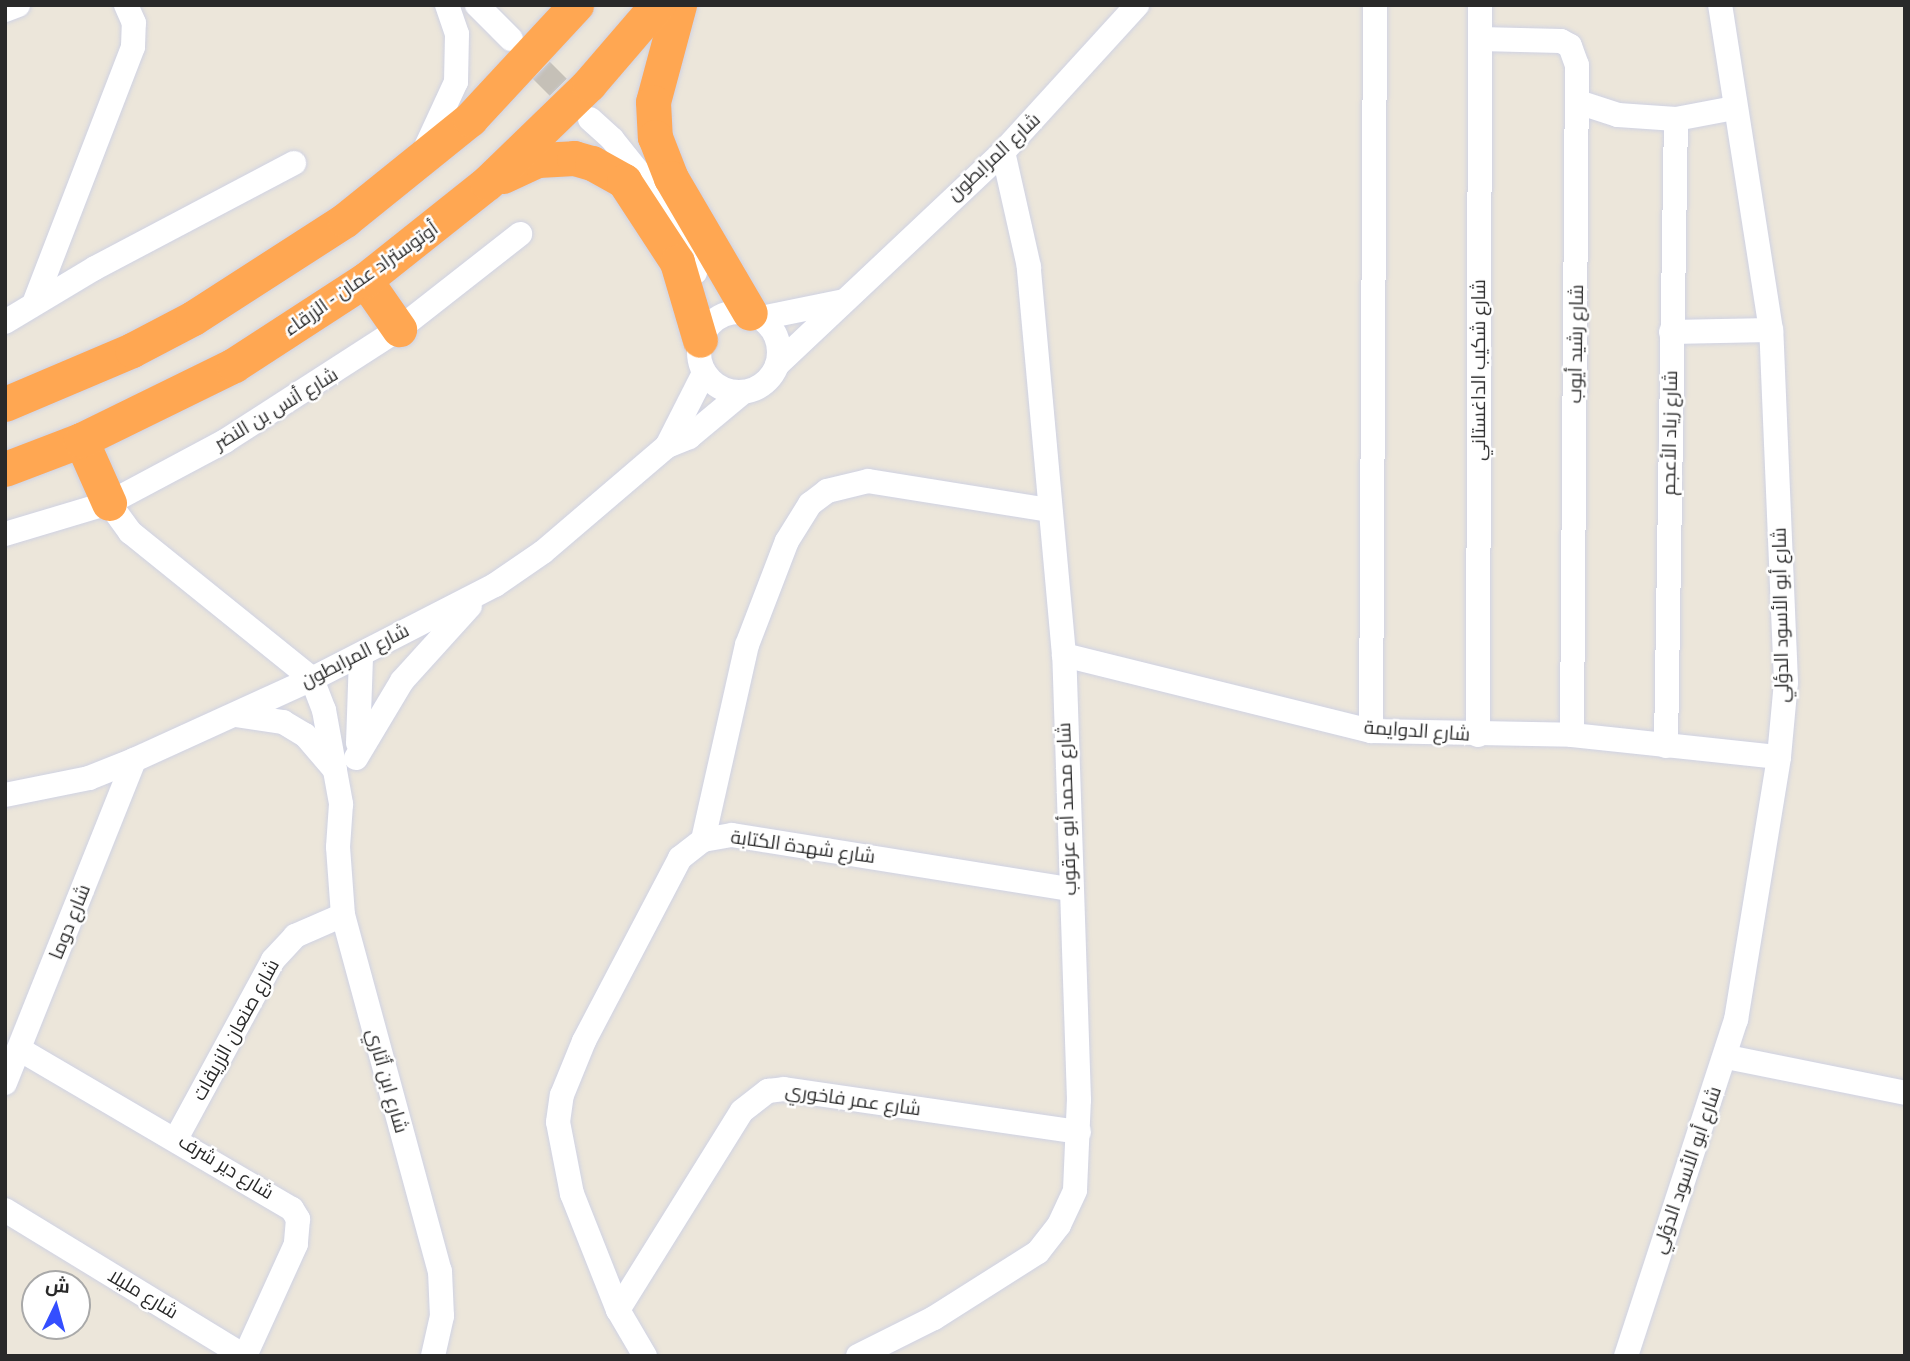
<!DOCTYPE html>
<html>
<head>
<meta charset="utf-8">
<style>
  body { margin:0 }
  #map { position:relative; width:1910px; height:1361px; overflow:hidden; background:#ece6da; font-family:Roboto,Cairo,sans-serif }
  div>[style] { position:absolute }
  .minor-tunnel>* { height:24px; margin-top:-12px; transform-origin:0; background:repeating-linear-gradient(90deg,#c5c0b7 0 24px,transparent 0 36px) }
  .roads { filter:drop-shadow(0 0 2px #cfd2e3) drop-shadow(0 0 2px #cfd2e3) }
  .minor>* { height:24px; margin:-12px; padding:0 12px; transform-origin:12px; border-radius:12px; background:#fff }
  .minor>.ring { margin:-12px; padding:0; box-sizing:content-box; background:none; border:24px solid #fff; border-radius:50% }
  .highway>* { height:35px; margin:-17.5px; padding:0 17.5px; transform-origin:17.5px; border-radius:17.5px; background:#ffa752 }
  span { translate:-50% -50%; white-space:nowrap; text-align:center; line-height:1.15; -webkit-text-stroke:5px #fff; paint-order:stroke }
  .street-label { font-size:19px; color:#292929 }
  .frame { position:absolute; inset:0; border:7px solid #292929; pointer-events:none }
  .north { position:absolute; left:21px; top:1270px; width:70px; height:70px; box-sizing:border-box; background:#fff; border:2px solid #a9a9a9; border-radius:50%; rotate:5deg; font-size:19px; font-weight:700; line-height:28px; text-align:center; color:#292929 }
  .north::after { content:''; display:block; margin:auto; width:24px; height:32px; background:#344eff; clip-path:polygon(50% 0,100% 100%,50% 72%,0 100%) }
</style>
</head>
<body>
<div id="map">
  <div class="minor-tunnel">
    <i style="left:516px;top:45px;width:93px;rotate:45deg"></i>
  </div>
  <div class="roads">
    <div class="minor">
      <i style="left:477px;top:5px;width:48px;rotate:45deg"></i>
      <i style="left:5px;top:10px;width:14px;rotate:-21deg"></i>
      <i style="left:1480px;top:39px;width:81px;rotate:1.4deg"></i>
      <i style="left:1561px;top:41px;width:10px;rotate:29deg"></i>
      <i style="left:1570px;top:46px;width:20px;rotate:70deg"></i>
      <i style="left:1577px;top:65px;width:670px;rotate:90.43deg"></i>
      <i style="left:1578px;top:102px;width:42px;rotate:18deg"></i>
      <i style="left:1618px;top:115px;width:58px;rotate:3.9deg"></i>
      <i style="left:1676px;top:119px;width:59px;rotate:-10.7deg"></i>
      <i style="left:590px;top:119px;width:30px;rotate:42deg"></i>
      <i style="left:612px;top:139px;width:83px;rotate:51.3deg"></i>
      <i style="left:664px;top:204px;width:75px;rotate:65.5deg"></i>
      <i style="left:425px;top:149px;width:74px;rotate:-65.2deg"></i>
      <i style="left:456px;top:82px;width:48px;rotate:-88.8deg"></i>
      <i style="left:457px;top:34px;width:31px;rotate:-109deg"></i>
      <i style="left:35px;top:301px;width:272px;rotate:-68.9deg"></i>
      <i style="left:133px;top:47px;width:24px;rotate:-88deg"></i>
      <i style="left:134px;top:23px;width:20px;rotate:-114deg"></i>
      <i class="ring" style="left:699px;top:312px;width:56px;height:56px"></i>
      <i style="left:761px;top:318px;width:85px;rotate:-11.6deg"></i>
      <i style="left:5px;top:322px;width:105px;rotate:-31deg"></i>
      <i style="left:95px;top:268px;width:225px;rotate:-27.8deg"></i>
      <i style="left:1671px;top:332px;width:100px;rotate:-1.1deg"></i>
      <i style="left:777px;top:365px;width:311px;rotate:-43.3deg"></i>
      <i style="left:1003px;top:152px;width:199px;rotate:-47.6deg"></i>
      <i style="left:667px;top:446px;width:82px;rotate:-63.1deg"></i>
      <i style="left:109px;top:503px;width:36px;rotate:54deg"></i>
      <i style="left:130px;top:532px;width:234px;rotate:38.9deg"></i>
      <i style="left:312px;top:679px;width:33px;rotate:69deg"></i>
      <i style="left:324px;top:710px;width:96px;rotate:79.7deg"></i>
      <i style="left:341px;top:804px;width:43px;rotate:94deg"></i>
      <i style="left:338px;top:847px;width:68px;rotate:85.8deg"></i>
      <i style="left:343px;top:915px;width:369px;rotate:74.8deg"></i>
      <i style="left:440px;top:1271px;width:45px;rotate:87.5deg"></i>
      <i style="left:442px;top:1316px;width:41px;rotate:102.7deg"></i>
      <i style="left:5px;top:534px;width:109px;rotate:-16.6deg"></i>
      <i style="left:109px;top:503px;width:132px;rotate:-28.1deg"></i>
      <i style="left:225px;top:441px;width:207px;rotate:-32.8deg"></i>
      <i style="left:399px;top:329px;width:154px;rotate:-38.1deg"></i>
      <i style="left:1064px;top:655px;width:316px;rotate:13.9deg"></i>
      <i style="left:1371px;top:731px;width:201px;rotate:1.1deg"></i>
      <i style="left:1572px;top:735px;width:208px;rotate:6.1deg"></i>
      <i style="left:235px;top:715px;width:49px;rotate:8.3deg"></i>
      <i style="left:283px;top:722px;width:26px;rotate:31deg"></i>
      <i style="left:305px;top:735px;width:46px;rotate:49.4deg"></i>
      <i style="left:1371px;top:731px;width:726px;rotate:-89.68deg"></i>
      <i style="left:1478px;top:735px;width:730px;rotate:-89.84deg"></i>
      <i style="left:358px;top:743px;width:88px;rotate:-88deg"></i>
      <i style="left:1666px;top:746px;width:627px;rotate:-89.09deg"></i>
      <i style="left:356px;top:758px;width:90px;rotate:-59.1deg"></i>
      <i style="left:402px;top:681px;width:101px;rotate:-47.8deg"></i>
      <i style="left:5px;top:795px;width:86px;rotate:-11.4deg"></i>
      <i style="left:89px;top:778px;width:48px;rotate:-21.8deg"></i>
      <i style="left:134px;top:760px;width:196px;rotate:-24.5deg"></i>
      <i style="left:312px;top:679px;width:206px;rotate:-27.2deg"></i>
      <i style="left:495px;top:585px;width:58px;rotate:-34.5deg"></i>
      <i style="left:543px;top:552px;width:163px;rotate:-40.5deg"></i>
      <i style="left:667px;top:446px;width:24px;rotate:-22deg"></i>
      <i style="left:689px;top:437px;width:69px;rotate:-39.7deg"></i>
      <i style="left:703px;top:840px;width:200px;rotate:-77.3deg"></i>
      <i style="left:747px;top:645px;width:111px;rotate:-69deg"></i>
      <i style="left:787px;top:541px;width:44px;rotate:-58.1deg"></i>
      <i style="left:810px;top:504px;width:21px;rotate:-37deg"></i>
      <i style="left:827px;top:491px;width:42px;rotate:-13.7deg"></i>
      <i style="left:868px;top:481px;width:184px;rotate:9.1deg"></i>
      <i style="left:19px;top:1049px;width:316px;rotate:30.4deg"></i>
      <i style="left:292px;top:1209px;width:12px;rotate:59deg"></i>
      <i style="left:298px;top:1219px;width:25px;rotate:95deg"></i>
      <i style="left:296px;top:1244px;width:123px;rotate:114.5deg"></i>
      <i style="left:1727px;top:1057px;width:182px;rotate:11.4deg"></i>
      <i style="left:5px;top:1083px;width:348px;rotate:-68.2deg"></i>
      <i style="left:177px;top:1137px;width:201px;rotate:-61.5deg"></i>
      <i style="left:273px;top:960px;width:33px;rotate:-47deg"></i>
      <i style="left:295px;top:936px;width:52px;rotate:-23.6deg"></i>
      <i style="left:5px;top:1210px;width:280px;rotate:31.4deg"></i>
      <i style="left:618px;top:1310px;width:234px;rotate:-58.1deg"></i>
      <i style="left:742px;top:1111px;width:33px;rotate:-38deg"></i>
      <i style="left:768px;top:1091px;width:16px;rotate:-7deg"></i>
      <i style="left:784px;top:1089px;width:298px;rotate:8.3deg"></i>
      <i style="left:645px;top:1356px;width:53px;rotate:-120.4deg"></i>
      <i style="left:618px;top:1310px;width:125px;rotate:-111.6deg"></i>
      <i style="left:572px;top:1194px;width:73px;rotate:-101deg"></i>
      <i style="left:558px;top:1122px;width:27px;rotate:-82deg"></i>
      <i style="left:562px;top:1095px;width:58px;rotate:-67.8deg"></i>
      <i style="left:584px;top:1041px;width:207px;rotate:-62.3deg"></i>
      <i style="left:680px;top:858px;width:29px;rotate:-38deg"></i>
      <i style="left:703px;top:840px;width:29px;rotate:-10deg"></i>
      <i style="left:732px;top:835px;width:342px;rotate:9.1deg"></i>
      <i style="left:858px;top:1356px;width:85px;rotate:-26.6deg"></i>
      <i style="left:934px;top:1318px;width:123px;rotate:-32.4deg"></i>
      <i style="left:1038px;top:1252px;width:34px;rotate:-52deg"></i>
      <i style="left:1059px;top:1225px;width:38px;rotate:-65deg"></i>
      <i style="left:1075px;top:1190px;width:90px;rotate:-87.5deg"></i>
      <i style="left:1079px;top:1100px;width:445px;rotate:-91.9deg"></i>
      <i style="left:1064px;top:655px;width:390px;rotate:-95.2deg"></i>
      <i style="left:1029px;top:267px;width:118px;rotate:-102.7deg"></i>
      <i style="left:1626px;top:1356px;width:354px;rotate:-71.9deg"></i>
      <i style="left:1736px;top:1020px;width:266px;rotate:-80.7deg"></i>
      <i style="left:1779px;top:757px;width:75px;rotate:-84.7deg"></i>
      <i style="left:1786px;top:682px;width:352px;rotate:-92.4deg"></i>
      <i style="left:1771px;top:330px;width:329px;rotate:-98.9deg"></i>
    </div>
    <div class="highway">
      <i style="left:679px;top:5px;width:100px;rotate:105deg"></i>
      <i style="left:653px;top:102px;width:35px;rotate:87deg"></i>
      <i style="left:655px;top:137px;width:44px;rotate:68.7deg"></i>
      <i style="left:671px;top:178px;width:156px;rotate:59.7deg"></i>
      <i style="left:503px;top:176px;width:38px;rotate:-25deg"></i>
      <i style="left:538px;top:160px;width:36px;rotate:-3deg"></i>
      <i style="left:574px;top:158px;width:19px;rotate:16deg"></i>
      <i style="left:592px;top:163px;width:37px;rotate:29deg"></i>
      <i style="left:624px;top:181px;width:97px;rotate:56.8deg"></i>
      <i style="left:677px;top:262px;width:81px;rotate:73.6deg"></i>
      <i style="left:365px;top:280px;width:60px;rotate:55.2deg"></i>
      <i style="left:5px;top:404px;width:138px;rotate:-23deg"></i>
      <i style="left:132px;top:350px;width:69px;rotate:-27.7deg"></i>
      <i style="left:193px;top:318px;width:181px;rotate:-32.8deg"></i>
      <i style="left:345px;top:220px;width:161px;rotate:-38.9deg"></i>
      <i style="left:470px;top:119px;width:156px;rotate:-47.1deg"></i>
      <i style="left:81px;top:440px;width:69px;rotate:66deg"></i>
      <i style="left:5px;top:469px;width:81px;rotate:-20.9deg"></i>
      <i style="left:81px;top:440px;width:170px;rotate:-26.1deg"></i>
      <i style="left:234px;top:365px;width:156px;rotate:-33deg"></i>
      <i style="left:365px;top:280px;width:156px;rotate:-38.5deg"></i>
      <i style="left:487px;top:183px;width:142px;rotate:-44.1deg"></i>
      <i style="left:589px;top:84px;width:104px;rotate:-49.3deg"></i>
    </div>
  </div>
  <div class="street-label">
    <span style="left:994px;top:157px;rotate:-43deg">شارع المرابطون</span>
    <span style="left:361px;top:279px;rotate:-35deg">أوتوستراد عمان - الزرقاء</span>
    <span style="left:1576px;top:344px;rotate:-89deg">شارع رشيد أيوب</span>
    <span style="left:1479px;top:370px;rotate:-90deg">شارع شكيب الداغستاني</span>
    <span style="left:276px;top:409px;rotate:-31deg">شارع أنس بن النضر</span>
    <span style="left:1670px;top:433px;rotate:-89deg">شارع زياد الأعجم</span>
    <span style="left:1781px;top:615px;rotate:-91deg">شارع أبو الأسود الدؤلي</span>
    <span style="left:355px;top:656px;rotate:-27deg">شارع المرابطون</span>
    <span style="left:1417px;top:731px;rotate:4deg">شارع الدوايمة</span>
    <span style="left:1067px;top:809px;rotate:-92deg">شارع محمد أبو عرقوب</span>
    <span style="left:803px;top:847px;rotate:8deg">شارع شهدة الكتابة</span>
    <span style="left:70px;top:922px;rotate:-68deg">شارع دوما</span>
    <span style="left:236px;top:1030px;rotate:-61deg">شارع صنعان الزريقات</span>
    <span style="left:387px;top:1081px;rotate:74deg">شارع ابن أثاري</span>
    <span style="left:853px;top:1100px;rotate:8deg">شارع عمر فاخوري</span>
    <span style="left:226px;top:1167px;rotate:31deg">شارع دير شرف</span>
    <span style="left:1687px;top:1170px;rotate:-71deg">شارع أبو الأسود الدؤلي</span>
    <span style="left:143px;top:1294px;rotate:31deg">شارع مليلا</span>
  </div>
  <div class="frame"></div>
  <div class="north">ش</div>
</div>
</body>
</html>
